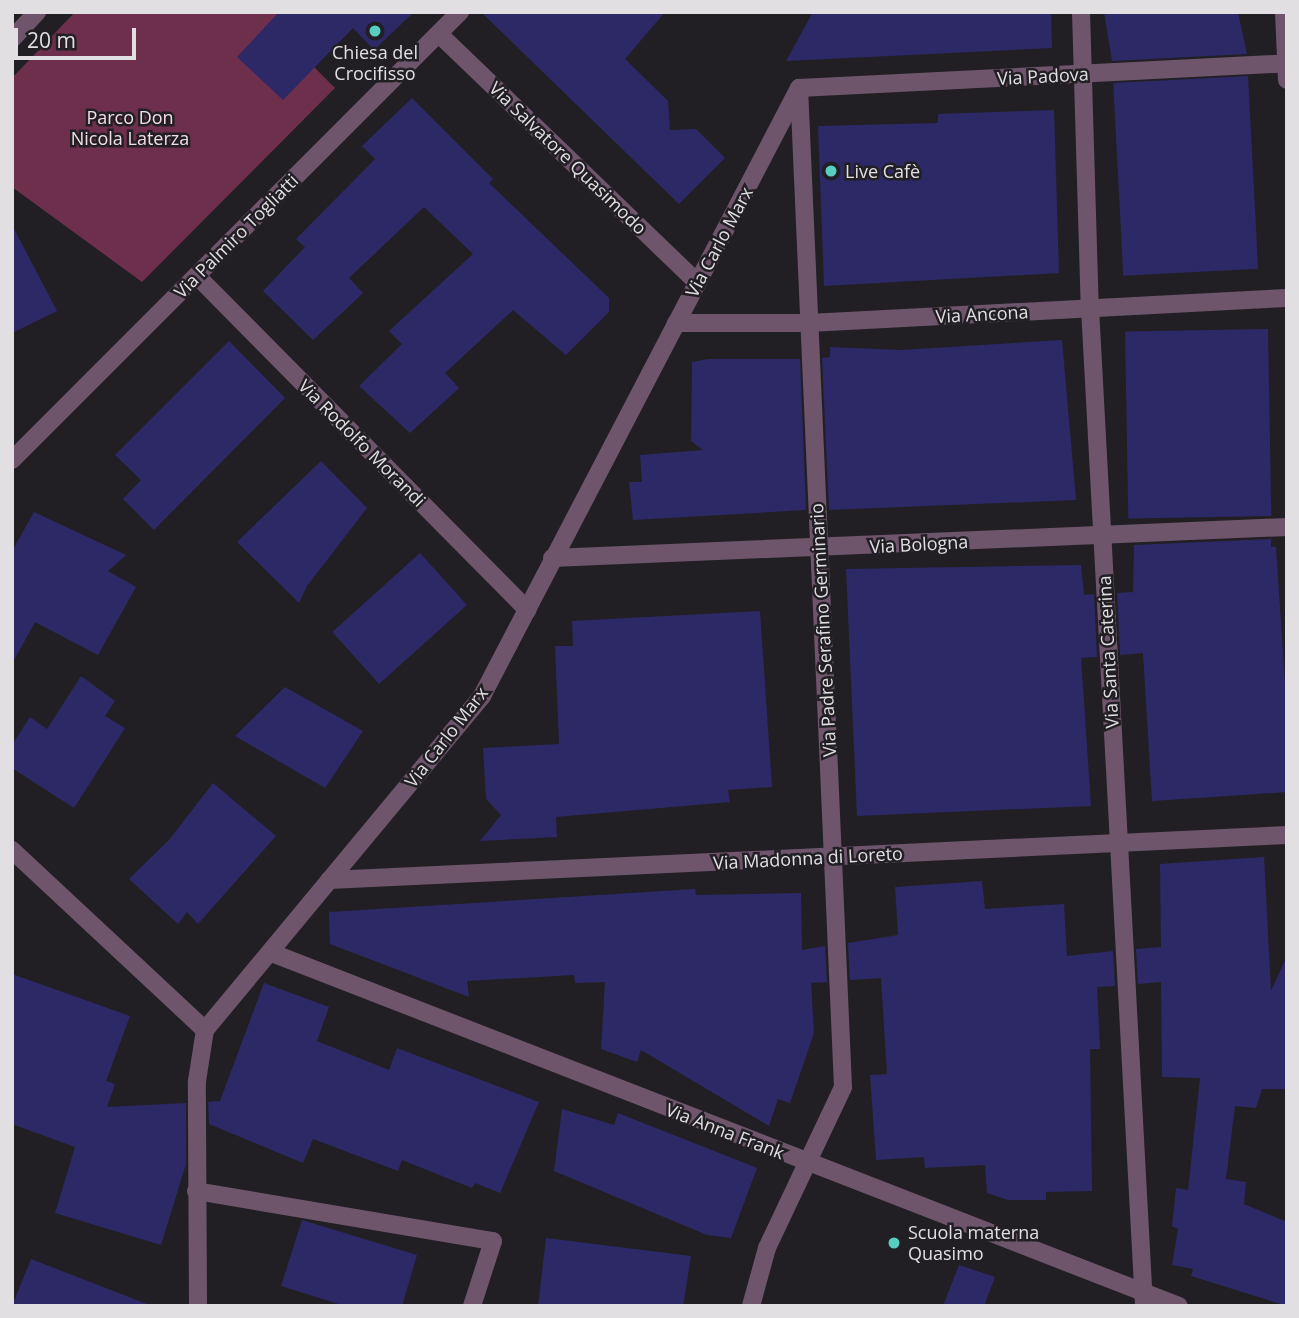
<!DOCTYPE html>
<html>
<head>
<meta charset="utf-8">
<style>
  body { margin:0 }
  #map { position:relative; width:1299px; height:1318px; overflow:hidden; background:#211f24; font-family:"Open Sans",sans-serif }
  div>[style] { position:absolute }
  .green>* { inset:0; background:#6d2f4b }
  .building>* { inset:0; background:#2d2966; transform-origin:0 0 }
  .minor>* { height:18px; margin:-9px; padding:0 9px; transform-origin:9px; border-radius:9px; background:#6e556b }
  .dots>* { width:19px; height:19px; translate:-50% -50%; box-sizing:border-box; border:4px solid #211f24; border-radius:50% }
  span { translate:-50% -50%; white-space:nowrap; text-align:center; line-height:1.15; -webkit-text-stroke:5px #211f24; paint-order:stroke }
  .poi-label { font-size:18px; color:#e1dfe2 }
  .left { translate:0 -50%; text-align:left }
  .street-label { font-size:18px; color:#e1dfe2 }
  .park-label { font-size:18px; color:#f3dce4 }
  .frame { position:absolute; inset:0; border:14px solid #e1dfe2; pointer-events:none }
  .scale { position:absolute; left:14px; top:28px; width:122px; height:32px; box-sizing:border-box; border:4px solid #e1dfe2; border-top:0; padding-left:9px; font-size:21px; line-height:24px; white-space:nowrap; color:#e1dfe2; -webkit-text-stroke:5px #211f24; paint-order:stroke }
</style>
</head>
<body>
<div id="map">
  <div class="green">
    <i style="clip-path:polygon(75px 12px,318px 12px,288px 41px,335px 88px,142px 282px,12px 187px,12px 78px)"></i>
  </div>
  <div class="building">
    <i style="clip-path:polygon(279px 12px,414px 12px,374px 50px,353px 28px,283px 100px,237px 57px)"></i>
    <i style="clip-path:polygon(481px 12px,665px 12px,625px 59px,668px 101px,670px 130px,696px 129px,725px 158px,679px 204px)"></i>
    <i style="clip-path:polygon(813px 12px,1051px 12px,1052px 48px,786px 61px)"></i>
    <i style="clip-path:polygon(1104px 12px,1238px 12px,1247px 54px,1112px 61px)"></i>
    <i style="left:1248px;top:76px;width:193px;height:135px;rotate:87deg"></i>
    <i style="clip-path:polygon(412px 98px,493px 179px,489px 183px,609px 298px,609px 312px,566px 355px,513px 310px,445px 373px,459px 388px,410px 433px,359px 386px,402px 344px,389px 331px,473px 254px,424px 207px,349px 278px,363px 293px,313px 340px,263px 291px,305px 247px,296px 239px,375px 159px,362px 146px)"></i>
    <i style="clip-path:polygon(1054px 110px,1059px 273px,824px 286px,818px 126px,938px 123px,938px 114px)"></i>
    <i style="clip-path:polygon(12px 225px,57px 311px,12px 333px)"></i>
    <i style="left:1268px;top:329px;width:187px;height:143px;rotate:89deg"></i>
    <i style="clip-path:polygon(1062px 340px,1076px 500px,829px 510px,822px 358px,830px 357px,830px 347px,901px 350px)"></i>
    <i style="clip-path:polygon(229px 341px,285px 398px,154px 530px,123px 499px,141px 480px,115px 455px)"></i>
    <i style="clip-path:polygon(708px 359px,800px 359px,806px 510px,633px 520px,629px 482px,642px 482px,640px 455px,703px 450px,691px 441px,692px 362px)"></i>
    <i style="clip-path:polygon(321px 461px,367px 508px,307px 586px,299px 603px,237px 542px)"></i>
    <i style="clip-path:polygon(34px 512px,126px 555px,108px 571px,136px 587px,98px 655px,35px 622px,12px 664px,12px 551px)"></i>
    <i style="clip-path:polygon(1271px 539px,1271px 547px,1276px 547px,1287px 713px,1287px 792px,1152px 801px,1143px 653px,1120px 655px,1117px 593px,1133px 592px,1134px 545px)"></i>
    <i style="left:420px;top:553px;width:70px;height:118px;rotate:48deg"></i>
    <i style="clip-path:polygon(1081px 565px,1084px 595px,1094px 594px,1097px 657px,1081px 658px,1091px 806px,857px 816px,846px 569px)"></i>
    <i style="clip-path:polygon(760px 611px,772px 787px,728px 790px,730px 802px,556px 817px,557px 837px,480px 841px,501px 815px,486px 799px,483px 748px,559px 744px,555px 646px,573px 646px,572px 621px)"></i>
    <i style="clip-path:polygon(81px 676px,115px 701px,105px 716px,125px 728px,74px 808px,12px 768px,12px 745px,30px 717px,47px 729px)"></i>
    <i style="clip-path:polygon(285px 687px,363px 731px,325px 788px,235px 736px)"></i>
    <i style="clip-path:polygon(213px 783px,276px 836px,198px 924px,187px 912px,178px 924px,129px 879px,169px 840px)"></i>
    <i style="clip-path:polygon(1264px 857px,1271px 991px,1287px 956px,1287px 1089px,1262px 1089px,1256px 1108px,1235px 1106px,1226px 1179px,1246px 1182px,1244px 1204px,1287px 1222px,1287px 1306px,1191px 1276px,1193px 1269px,1172px 1265px,1178px 1229px,1172px 1226px,1176px 1188px,1188px 1190px,1200px 1078px,1162px 1077px,1161px 982px,1138px 984px,1136px 949px,1161px 947px,1160px 864px)"></i>
    <i style="clip-path:polygon(982px 881px,985px 909px,1064px 904px,1067px 956px,1113px 951px,1115px 986px,1097px 987px,1100px 1049px,1090px 1049px,1092px 1191px,1046px 1192px,1046px 1200px,1008px 1200px,987px 1193px,985px 1165px,925px 1168px,924px 1157px,876px 1160px,870px 1075px,887px 1074px,881px 978px,850px 980px,848px 943px,898px 935px,895px 887px)"></i>
    <i style="clip-path:polygon(695px 889px,696px 895px,801px 893px,802px 950px,825px 946px,827px 982px,811px 983px,814px 1033px,790px 1103px,778px 1099px,769px 1126px,641px 1050px,637px 1062px,601px 1049px,605px 982px,575px 983px,574px 975px,467px 981px,469px 997px,330px 944px,329px 912px)"></i>
    <i style="clip-path:polygon(12px 974px,130px 1016px,106px 1081px,115px 1084px,107px 1107px,186px 1103px,186px 1164px,161px 1245px,55px 1213px,75px 1147px,12px 1124px)"></i>
    <i style="clip-path:polygon(264px 983px,329px 1007px,317px 1041px,389px 1070px,397px 1048px,539px 1102px,500px 1193px,475px 1183px,472px 1188px,402px 1160px,398px 1171px,313px 1139px,303px 1163px,209px 1124px,208px 1102px,220px 1101px)"></i>
    <i style="clip-path:polygon(562px 1109px,614px 1125px,618px 1113px,757px 1168px,731px 1238px,707px 1235px,554px 1171px)"></i>
    <i style="clip-path:polygon(302px 1220px,417px 1255px,402px 1306px,345px 1306px,281px 1286px)"></i>
    <i style="clip-path:polygon(546px 1238px,691px 1256px,683px 1306px,538px 1306px)"></i>
    <i style="clip-path:polygon(31px 1259px,147px 1304px,146px 1306px,12px 1306px)"></i>
    <i style="clip-path:polygon(959px 1265px,995px 1277px,984px 1306px,943px 1306px)"></i>
  </div>
  <div class="minor">
    <i style="left:1081px;top:12px;width:296px;rotate:88.3deg"></i>
    <i style="left:1090px;top:308px;width:999px;rotate:86.9deg"></i>
    <i style="left:1284px;top:12px;width:68px;rotate:87.5deg"></i>
    <i style="left:439px;top:34px;width:358px;rotate:43.9deg"></i>
    <i style="left:12px;top:39px;width:37px;rotate:-47deg"></i>
    <i style="left:799px;top:88px;width:489px;rotate:-2.9deg"></i>
    <i style="left:197px;top:276px;width:470px;rotate:45.3deg"></i>
    <i style="left:676px;top:323px;width:133px"></i>
    <i style="left:809px;top:323px;width:479px;rotate:-3deg"></i>
    <i style="left:12px;top:460px;width:634px;rotate:-45deg"></i>
    <i style="left:552px;top:558px;width:736px;rotate:-2.42deg"></i>
    <i style="left:12px;top:850px;width:264px;rotate:43deg"></i>
    <i style="left:329px;top:880px;width:959px;rotate:-2.69deg"></i>
    <i style="left:272px;top:953px;width:973px;rotate:21.27deg"></i>
    <i style="left:196px;top:1191px;width:301px;rotate:9.6deg"></i>
    <i style="left:493px;top:1241px;width:68px;rotate:107.9deg"></i>
    <i style="left:198px;top:1306px;width:225px;rotate:-90.3deg"></i>
    <i style="left:197px;top:1081px;width:52px;rotate:-81.1deg"></i>
    <i style="left:205px;top:1030px;width:434px;rotate:-50.3deg"></i>
    <i style="left:482px;top:696px;width:686px;rotate:-62.46deg"></i>
    <i style="left:751px;top:1306px;width:60px;rotate:-74.6deg"></i>
    <i style="left:767px;top:1248px;width:178px;rotate:-64.7deg"></i>
    <i style="left:843px;top:1087px;width:1000px;rotate:-92.52deg"></i>
  </div>
  <div class="dots">
    <i style="left:375px;top:31px;background:#58cec1"></i>
    <i style="left:831px;top:171px;background:#58cec1"></i>
    <i style="left:894px;top:1243px;background:#58cec1"></i>
  </div>
  <div class="poi-label">
    <span style="left:375px;top:63px">Chiesa del<br>Crocifisso</span>
    <span class="left" style="left:845px;top:171px">Live Cafè</span>
    <span class="left" style="left:908px;top:1243px">Scuola materna<br>Quasimo</span>
  </div>
  <div class="street-label">
    <span style="left:1043px;top:76px;rotate:-3deg">Via Padova</span>
    <span style="left:568px;top:158px;rotate:44deg">Via Salvatore Quasimodo</span>
    <span style="left:236px;top:236px;rotate:-45deg">Via Palmiro Togliatti</span>
    <span style="left:719px;top:242px;rotate:-62deg">Via Carlo Marx</span>
    <span style="left:982px;top:314px;rotate:-3deg">Via Ancona</span>
    <span style="left:362px;top:443px;rotate:45deg">Via Rodolfo Morandi</span>
    <span style="left:919px;top:544px;rotate:-3deg">Via Bologna</span>
    <span style="left:823px;top:630px;rotate:-93deg">Via Padre Serafino Germinario</span>
    <span style="left:1108px;top:652px;rotate:-93deg">Via Santa Caterina</span>
    <span style="left:446px;top:737px;rotate:-52deg">Via Carlo Marx</span>
    <span style="left:808px;top:858px;rotate:-3deg">Via Madonna di Loreto</span>
    <span style="left:725px;top:1131px;rotate:21deg">Via Anna Frank</span>
  </div>
  <div class="park-label">
    <span style="left:130px;top:128px">Parco Don<br>Nicola Laterza</span>
  </div>
  <div class="frame"></div>
  <div class="scale">20 m</div>
</div>
</body>
</html>
